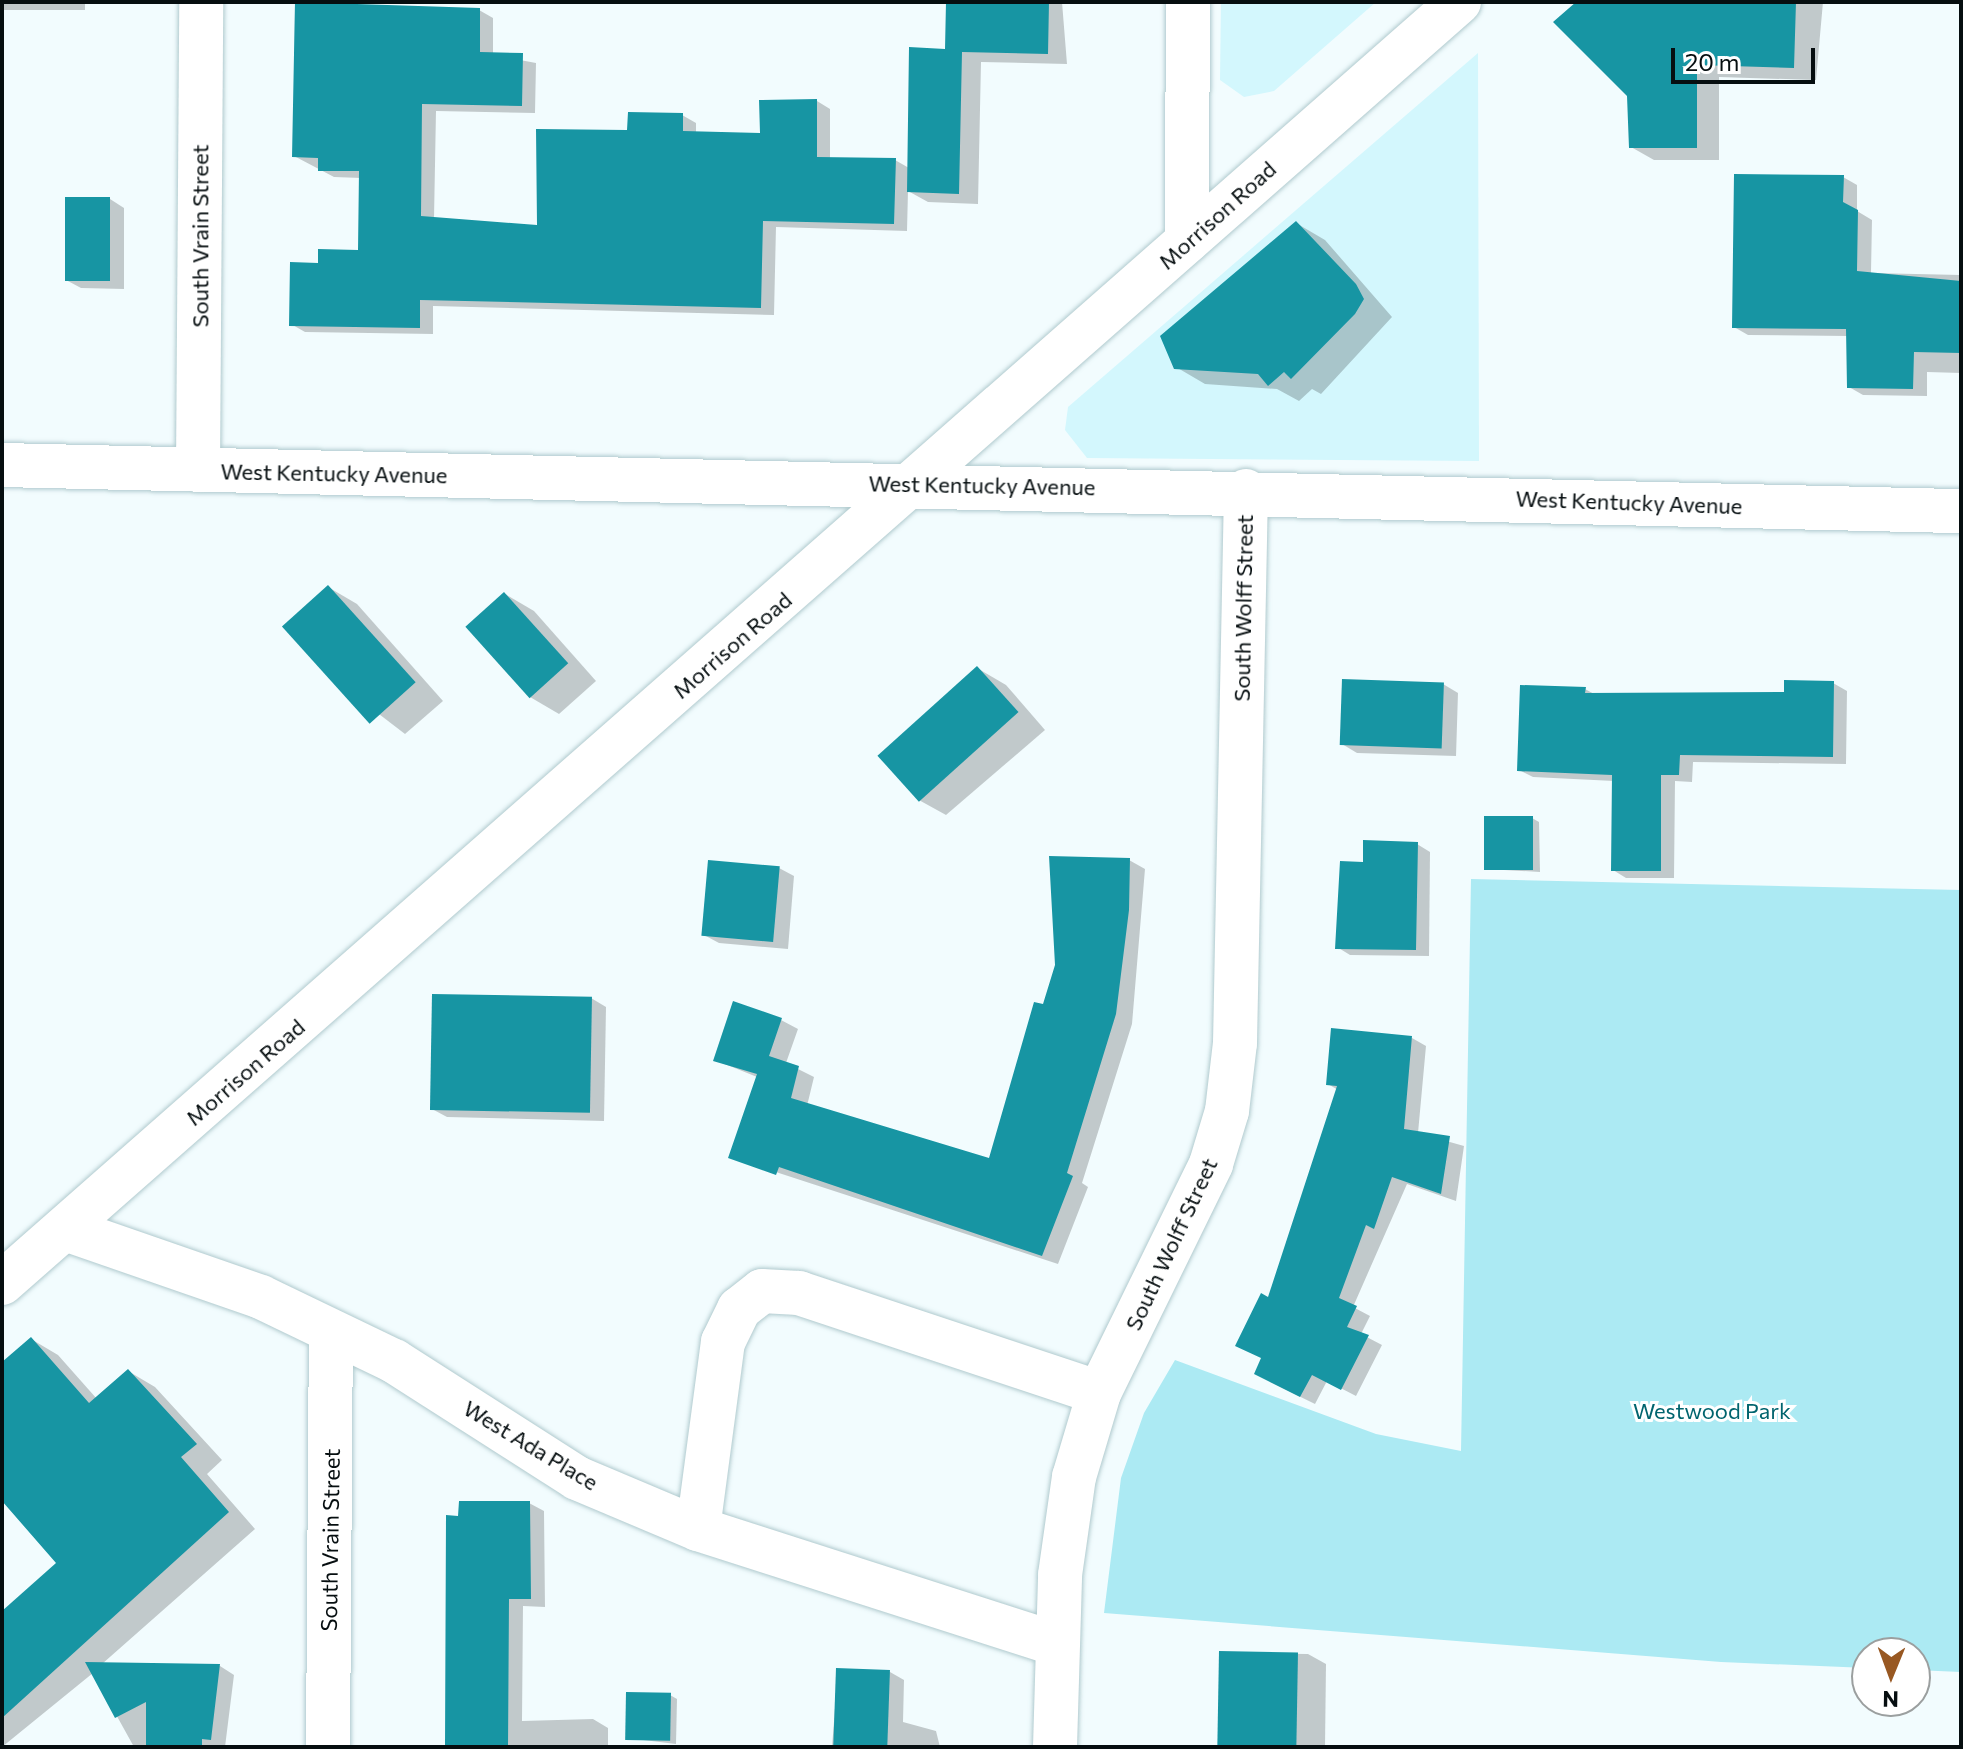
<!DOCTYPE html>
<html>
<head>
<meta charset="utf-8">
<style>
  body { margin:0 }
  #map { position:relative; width:1963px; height:1749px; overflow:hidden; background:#f2fcfe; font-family:Commissioner,sans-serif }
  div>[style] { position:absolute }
  .built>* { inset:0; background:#d3f7fd }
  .green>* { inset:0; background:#aceaf3 }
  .shadow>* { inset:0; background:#0003; transform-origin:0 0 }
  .building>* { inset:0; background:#1795a3; transform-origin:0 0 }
  .roads { filter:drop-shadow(0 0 2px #b0cace) drop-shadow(0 0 2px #b0cace) }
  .minor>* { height:44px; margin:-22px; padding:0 22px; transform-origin:22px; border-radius:22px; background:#fff }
  .major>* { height:44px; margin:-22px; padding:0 22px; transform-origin:22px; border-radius:22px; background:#fff }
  span { translate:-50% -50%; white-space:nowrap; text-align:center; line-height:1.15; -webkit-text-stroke:6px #fff; paint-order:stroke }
  .street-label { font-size:22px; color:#060e10 }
  .park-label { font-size:22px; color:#00646e }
  .frame { position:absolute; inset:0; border:4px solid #060e10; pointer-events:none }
  .north { position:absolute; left:1851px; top:1637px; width:80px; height:80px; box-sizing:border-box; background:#fff; border:2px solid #9b9f9f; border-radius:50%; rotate:181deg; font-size:22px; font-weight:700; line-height:32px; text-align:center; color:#060e10 }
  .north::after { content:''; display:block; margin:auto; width:28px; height:36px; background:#985822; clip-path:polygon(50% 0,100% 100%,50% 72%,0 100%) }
  .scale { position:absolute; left:1671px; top:48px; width:144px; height:36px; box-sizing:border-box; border:4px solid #060e10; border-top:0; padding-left:10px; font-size:24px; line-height:28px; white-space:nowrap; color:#060e10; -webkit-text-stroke:6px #fff; paint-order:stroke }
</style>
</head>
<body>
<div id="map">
  <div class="built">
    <i style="clip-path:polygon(1221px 2px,1376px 2px,1274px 91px,1244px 97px,1220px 80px)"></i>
    <i style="clip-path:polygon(1478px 53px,1479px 461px,1087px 458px,1065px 430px,1068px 407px)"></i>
  </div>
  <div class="green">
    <i style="clip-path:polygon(1471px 879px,1961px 890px,1961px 1672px,1915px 1670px,1915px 1653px,1867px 1653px,1867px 1668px,1721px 1662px,1104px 1613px,1121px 1478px,1144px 1413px,1175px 1360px,1376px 1434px,1461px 1451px)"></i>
  </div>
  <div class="shadow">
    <i style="left:2px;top:2px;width:83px;height:8px"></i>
    <i style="clip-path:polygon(295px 2px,479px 10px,493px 18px,493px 55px,536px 63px,535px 113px,436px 111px,434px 219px,539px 227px,629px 132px,682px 115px,696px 123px,696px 134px,762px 135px,817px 101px,830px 109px,830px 159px,895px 160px,909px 168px,947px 51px,948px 2px,1062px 2px,1067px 64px,981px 62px,978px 204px,928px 202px,908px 191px,907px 231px,776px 227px,774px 315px,433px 306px,433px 334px,305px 332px,291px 324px,320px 265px,360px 252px,361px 178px,334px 177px,294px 156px)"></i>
    <i style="clip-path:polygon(1580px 2px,1823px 2px,1816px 80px,1719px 77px,1719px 160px,1654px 160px,1631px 147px,1629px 96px)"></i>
    <i style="clip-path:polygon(1843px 177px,1857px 185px,1857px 211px,1872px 220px,1871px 273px,1961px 275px,1961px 373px,1927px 372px,1927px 396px,1863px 395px,1849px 387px,1848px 336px,1748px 335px,1734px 327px)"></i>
    <i style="clip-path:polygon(110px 199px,124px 208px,124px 289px,81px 288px,66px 280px)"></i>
    <i style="clip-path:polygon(1296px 223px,1325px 240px,1392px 317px,1321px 394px,1312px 389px,1299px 401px,1277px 389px,1205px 384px,1176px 367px)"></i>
    <i style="clip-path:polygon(328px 587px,357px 604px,443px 701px,405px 734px,328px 675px,284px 626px)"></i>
    <i style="clip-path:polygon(505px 594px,534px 611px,596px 681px,559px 714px,530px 697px)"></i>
    <i style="clip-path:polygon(977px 668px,1006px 685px,1045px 730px,946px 815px,917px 799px)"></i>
    <i style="clip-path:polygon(1833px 683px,1847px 691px,1846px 764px,1693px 762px,1692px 782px,1675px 781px,1674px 878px,1626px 878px,1613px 870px,1614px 781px,1533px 777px,1519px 770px,1585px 689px,1596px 695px,1786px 694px)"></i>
    <i style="clip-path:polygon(1443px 684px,1458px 693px,1456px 756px,1357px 753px,1342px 744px)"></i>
    <i style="clip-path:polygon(1532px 818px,1539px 822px,1540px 872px,1486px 869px)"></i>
    <i style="clip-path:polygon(1417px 844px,1430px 852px,1429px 956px,1350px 955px,1337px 947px,1365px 864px)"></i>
    <i style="clip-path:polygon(1129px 860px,1145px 869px,1132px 1024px,1082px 1183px,1088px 1187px,1058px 1264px,730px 1157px,757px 1077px,715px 1060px,781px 1020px,798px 1029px,786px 1063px,814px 1077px,807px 1106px,990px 1161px,1044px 1007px)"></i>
    <i style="clip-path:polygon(779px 868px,794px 876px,788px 949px,719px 943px,704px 935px)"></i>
    <i style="clip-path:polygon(591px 998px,606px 1007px,604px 1121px,447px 1117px,432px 1109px)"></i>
    <i style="clip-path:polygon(1412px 1038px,1426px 1046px,1418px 1133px,1464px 1146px,1456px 1201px,1407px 1184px,1353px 1307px,1370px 1316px,1361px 1334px,1382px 1345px,1356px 1396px,1327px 1381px,1315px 1404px,1270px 1382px,1263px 1359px,1269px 1300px,1338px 1090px,1328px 1084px)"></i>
    <i style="clip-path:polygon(31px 1339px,58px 1355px,97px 1399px,128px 1371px,155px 1387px,222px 1460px,207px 1474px,255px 1529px,102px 1664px,220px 1666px,234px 1675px,225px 1747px,134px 1747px,93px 1673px,2px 1747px,2px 1614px,59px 1563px,2px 1498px,2px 1364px)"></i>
    <i style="clip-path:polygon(529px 1503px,544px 1511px,545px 1607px,523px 1606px,522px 1721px,593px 1719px,608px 1728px,608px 1747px,448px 1747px,460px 1518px)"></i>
    <i style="clip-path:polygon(1221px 1653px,1308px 1654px,1326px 1664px,1325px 1747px,1221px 1747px)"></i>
    <i style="clip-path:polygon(838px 1670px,890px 1672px,904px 1680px,903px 1722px,936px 1731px,940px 1747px,832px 1747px)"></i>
    <i style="clip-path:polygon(670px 1695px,677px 1699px,676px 1744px,627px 1738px)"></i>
  </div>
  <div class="building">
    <i style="clip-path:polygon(295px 2px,480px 8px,480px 52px,523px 53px,522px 106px,422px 104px,421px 216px,537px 225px,536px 129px,627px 130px,628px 112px,683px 113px,683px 131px,760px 133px,759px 100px,817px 99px,817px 157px,896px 158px,894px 224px,763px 221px,761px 308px,420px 300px,420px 328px,289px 326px,290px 262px,318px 263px,318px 249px,358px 250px,359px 171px,318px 171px,318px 158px,292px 157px)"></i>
    <i style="clip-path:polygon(946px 2px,1049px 2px,1048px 54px,962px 52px,959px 194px,907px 192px,909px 47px,945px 49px)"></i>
    <i style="clip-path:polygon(1576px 2px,1796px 2px,1794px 68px,1697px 65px,1697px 148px,1629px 148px,1627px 96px,1553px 22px)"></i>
    <i style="clip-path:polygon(1734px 174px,1844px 175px,1843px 202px,1858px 210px,1857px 271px,1961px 281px,1961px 353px,1914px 352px,1913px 389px,1847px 388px,1846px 329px,1732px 328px)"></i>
    <i style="left:65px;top:197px;width:45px;height:84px"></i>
    <i style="clip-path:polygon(1296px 221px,1356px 284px,1364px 299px,1355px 314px,1291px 379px,1284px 372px,1268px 386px,1258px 374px,1174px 369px,1160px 336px)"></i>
    <i style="left:328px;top:585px;width:131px;height:62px;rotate:48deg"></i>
    <i style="left:504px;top:592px;width:96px;height:52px;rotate:48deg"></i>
    <i style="left:977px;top:666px;width:62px;height:134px;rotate:48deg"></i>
    <i style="left:1342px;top:679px;width:102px;height:66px;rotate:2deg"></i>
    <i style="clip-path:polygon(1784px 680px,1834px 681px,1833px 757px,1680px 755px,1679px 775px,1661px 775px,1661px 871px,1611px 871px,1612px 775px,1517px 771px,1520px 685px,1586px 687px,1585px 693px,1784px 692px)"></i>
    <i style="left:1484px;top:816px;width:49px;height:54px"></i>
    <i style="clip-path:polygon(1363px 840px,1418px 842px,1416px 950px,1335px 949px,1340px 861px,1363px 862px)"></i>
    <i style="clip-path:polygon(1049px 856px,1130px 858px,1129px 910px,1116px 1014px,1067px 1173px,1073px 1176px,1042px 1256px,779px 1167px,776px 1175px,728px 1158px,757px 1074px,713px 1061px,733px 1001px,782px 1018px,769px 1056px,799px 1066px,791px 1098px,989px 1158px,1034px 1002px,1043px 1004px,1055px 965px)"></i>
    <i style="left:708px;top:860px;width:72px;height:76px;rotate:5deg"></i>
    <i style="left:432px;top:994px;width:160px;height:116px;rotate:1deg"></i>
    <i style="clip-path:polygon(1331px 1028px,1412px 1036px,1404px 1129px,1450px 1136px,1441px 1194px,1392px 1177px,1374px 1229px,1366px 1225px,1339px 1298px,1357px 1306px,1347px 1327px,1369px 1335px,1341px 1390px,1312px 1375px,1300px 1397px,1254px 1374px,1261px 1358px,1235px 1346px,1261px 1293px,1268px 1297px,1337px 1086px,1326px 1085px)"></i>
    <i style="clip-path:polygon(31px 1337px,89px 1403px,128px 1369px,197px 1444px,181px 1457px,229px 1512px,2px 1718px,2px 1611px,56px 1563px,2px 1501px,2px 1362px)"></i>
    <i style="clip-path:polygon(459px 1501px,530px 1501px,531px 1599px,509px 1599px,508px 1747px,445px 1747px,446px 1515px,458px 1516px)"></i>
    <i style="left:1219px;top:1651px;width:79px;height:96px;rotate:1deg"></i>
    <i style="clip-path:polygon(85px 1662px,220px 1664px,211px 1740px,202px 1739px,202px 1747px,146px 1747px,146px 1702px,115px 1718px)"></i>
    <i style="left:836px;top:1668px;width:54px;height:79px;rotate:2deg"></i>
    <i style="left:626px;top:1692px;width:45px;height:48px;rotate:1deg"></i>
  </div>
  <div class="roads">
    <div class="minor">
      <i style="left:1187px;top:241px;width:239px;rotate:-89.8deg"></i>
      <i style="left:2px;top:465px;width:1960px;rotate:1.35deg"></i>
      <i style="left:198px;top:470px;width:468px;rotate:-89.6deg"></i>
      <i style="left:65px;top:1229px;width:207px;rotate:19.1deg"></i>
      <i style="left:261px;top:1297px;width:148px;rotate:25.7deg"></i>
      <i style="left:394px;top:1361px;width:217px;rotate:32.6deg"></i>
      <i style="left:577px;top:1478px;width:131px;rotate:22.9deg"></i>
      <i style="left:698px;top:1529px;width:376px;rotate:17.8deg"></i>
      <i style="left:698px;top:1529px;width:189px;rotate:-82.4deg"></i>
      <i style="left:723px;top:1342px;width:37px;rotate:-64deg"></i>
      <i style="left:739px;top:1309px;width:29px;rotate:-38deg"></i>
      <i style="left:762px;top:1291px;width:37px;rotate:3deg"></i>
      <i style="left:799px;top:1293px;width:316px;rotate:18.4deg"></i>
      <i style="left:328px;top:1747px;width:415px;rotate:-89.6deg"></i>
      <i style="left:1055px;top:1747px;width:172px;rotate:-88.3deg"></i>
      <i style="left:1060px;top:1575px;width:99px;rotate:-81.9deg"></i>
      <i style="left:1074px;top:1477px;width:88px;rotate:-73.4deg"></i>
      <i style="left:1099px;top:1393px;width:255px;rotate:-63.9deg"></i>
      <i style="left:1211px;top:1164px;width:55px;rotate:-73.2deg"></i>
      <i style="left:1227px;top:1111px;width:68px;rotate:-83.3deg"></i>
      <i style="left:1235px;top:1043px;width:552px;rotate:-88.86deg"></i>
    </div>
    <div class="major">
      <i style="left:2px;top:1283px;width:1940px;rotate:-41.32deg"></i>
    </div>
  </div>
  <div class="street-label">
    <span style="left:1217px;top:215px;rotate:-42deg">Morrison Road</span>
    <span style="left:200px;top:236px;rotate:-90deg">South Vrain Street</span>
    <span style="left:334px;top:473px;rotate:1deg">West Kentucky Avenue</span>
    <span style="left:982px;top:485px;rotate:1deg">West Kentucky Avenue</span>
    <span style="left:1629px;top:502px;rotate:2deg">West Kentucky Avenue</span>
    <span style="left:1243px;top:608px;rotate:-89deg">South Wolff Street</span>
    <span style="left:732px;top:645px;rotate:-41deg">Morrison Road</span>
    <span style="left:245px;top:1072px;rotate:-41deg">Morrison Road</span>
    <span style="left:1171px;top:1244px;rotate:-65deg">South Wolff Street</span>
    <span style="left:531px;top:1445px;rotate:31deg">West Ada Place</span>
    <span style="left:330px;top:1540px;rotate:-89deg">South Vrain Street</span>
  </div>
  <div class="park-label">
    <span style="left:1712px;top:1411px">Westwood Park</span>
  </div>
  <div class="frame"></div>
  <div class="north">N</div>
  <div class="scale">20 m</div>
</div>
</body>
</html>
